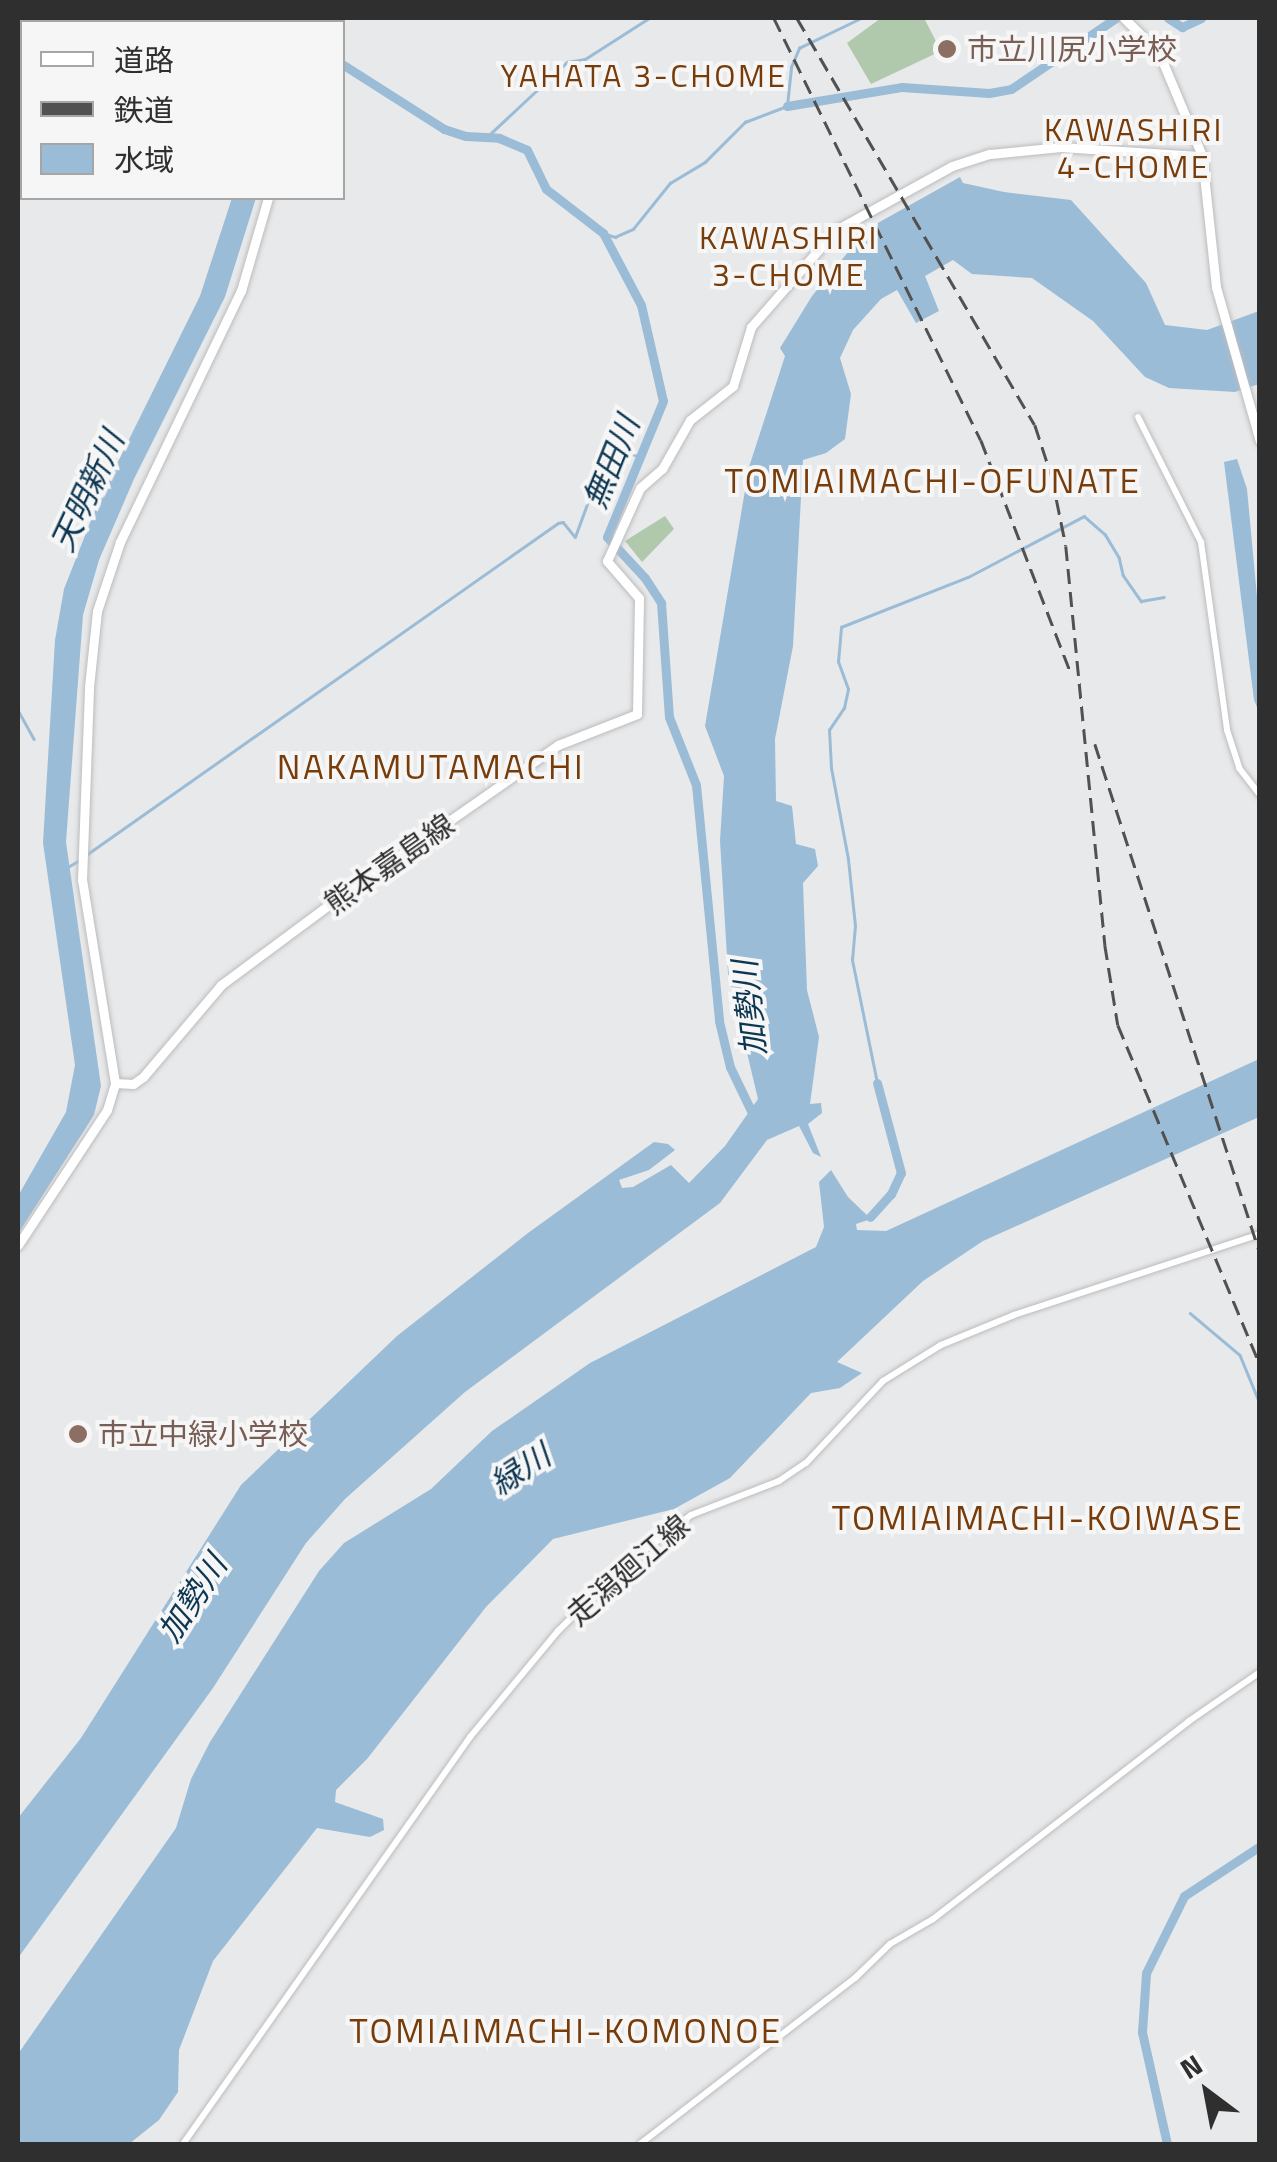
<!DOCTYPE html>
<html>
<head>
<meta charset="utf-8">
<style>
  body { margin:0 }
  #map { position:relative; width:1277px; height:2162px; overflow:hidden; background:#e8e9ea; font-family:"Titillium Web","Noto Sans JP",sans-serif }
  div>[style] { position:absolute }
  .green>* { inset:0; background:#b0c8ac }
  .water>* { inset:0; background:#9bbcd7 }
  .stream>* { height:2.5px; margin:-1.25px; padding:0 1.25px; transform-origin:1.25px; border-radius:1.25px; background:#9bbcd7 }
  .river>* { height:9px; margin:-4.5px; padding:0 4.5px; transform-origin:4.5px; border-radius:4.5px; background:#9bbcd7 }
  .roads { filter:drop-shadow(0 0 2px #bcbcbe) drop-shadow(0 0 2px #bcbcbe) }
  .secondary>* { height:6px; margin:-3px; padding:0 3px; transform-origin:3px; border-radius:3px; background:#fff }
  .primary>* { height:9px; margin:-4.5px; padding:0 4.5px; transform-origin:4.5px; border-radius:4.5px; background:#fff }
  .rail>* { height:2.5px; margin-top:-1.25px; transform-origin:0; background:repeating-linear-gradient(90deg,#515151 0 15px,transparent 0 23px) }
  .dots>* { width:28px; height:28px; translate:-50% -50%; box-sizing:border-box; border:5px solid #f6f6f7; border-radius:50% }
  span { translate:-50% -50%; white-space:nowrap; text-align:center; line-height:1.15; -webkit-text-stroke:8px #f6f6f7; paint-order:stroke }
  .education-label { font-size:30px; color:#785e54 }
  .left { translate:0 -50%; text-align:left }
  .street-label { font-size:30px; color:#2f2f2f }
  .neighbourhood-label { font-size:32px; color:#773c0a; letter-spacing:2.5px }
  .water-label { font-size:32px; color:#0d3651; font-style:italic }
  .quarter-label { font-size:35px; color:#773c0a; letter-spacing:2.5px }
  .frame { position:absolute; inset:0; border:20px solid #2f2f2f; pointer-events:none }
  .legend { position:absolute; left:20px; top:20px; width:325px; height:180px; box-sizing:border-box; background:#f6f6f7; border:2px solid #a6a6a7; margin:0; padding:12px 18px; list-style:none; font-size:30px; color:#2f2f2f }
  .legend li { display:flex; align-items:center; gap:20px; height:50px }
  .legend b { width:50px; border:2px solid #a6a6a7 }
  .north { position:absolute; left:1157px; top:2042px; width:100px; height:100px; -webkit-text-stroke:8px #f6f6f7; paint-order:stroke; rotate:328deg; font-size:28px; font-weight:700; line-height:40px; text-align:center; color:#2f2f2f }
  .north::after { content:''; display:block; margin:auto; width:35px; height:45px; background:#2f2f2f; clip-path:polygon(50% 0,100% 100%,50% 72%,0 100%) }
</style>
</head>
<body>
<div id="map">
  <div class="green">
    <i style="clip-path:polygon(881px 18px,924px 18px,941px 51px,871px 84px,847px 43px)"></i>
    <i style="clip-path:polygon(665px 516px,674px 529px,642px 562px,625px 541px)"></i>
  </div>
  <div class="water">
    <i style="clip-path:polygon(960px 177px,963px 183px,1004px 192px,1071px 200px,1146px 283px,1165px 325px,1207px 330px,1259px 311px,1259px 384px,1235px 392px,1169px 388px,1145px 377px,1093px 321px,1032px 278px,972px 274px,953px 260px,925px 276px,939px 311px,916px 323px,897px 290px,881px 299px,853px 330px,840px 358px,851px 394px,845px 439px,826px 453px,803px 460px,793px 646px,775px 739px,776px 801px,792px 806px,796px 844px,815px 849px,818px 866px,803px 883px,807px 990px,819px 1037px,810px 1104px,821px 1103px,822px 1113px,808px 1124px,821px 1157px,813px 1153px,799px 1126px,767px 1140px,720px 1203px,465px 1392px,345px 1499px,306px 1543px,213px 1688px,18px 1958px,18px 1818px,81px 1738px,241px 1485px,397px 1336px,528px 1233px,654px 1142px,668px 1144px,675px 1150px,649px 1170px,619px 1180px,622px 1188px,633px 1187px,671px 1165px,689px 1183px,725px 1146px,758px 1099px,728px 973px,720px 841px,724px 776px,705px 726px,749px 467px,785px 356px,780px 348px,812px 296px,867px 229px)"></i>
    <i style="clip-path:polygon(232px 198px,256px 198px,225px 297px,134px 479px,99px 560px,83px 615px,66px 842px,101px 1086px,94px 1115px,18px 1234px,18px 1196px,66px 1112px,75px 1065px,43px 843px,55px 640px,64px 589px,99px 500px,200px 296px)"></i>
    <i style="clip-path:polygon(1237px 459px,1247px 489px,1259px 618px,1259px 712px,1254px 700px,1224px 462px)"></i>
    <i style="clip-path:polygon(1259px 1059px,1259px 1117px,983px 1241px,923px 1281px,837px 1362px,862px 1373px,840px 1388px,811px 1393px,730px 1478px,674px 1509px,553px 1539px,486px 1607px,367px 1759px,336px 1790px,335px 1802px,383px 1819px,384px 1830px,370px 1837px,317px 1828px,213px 1961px,179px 2050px,178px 2092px,159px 2120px,129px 2144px,18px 2144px,18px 2054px,176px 1828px,191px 1779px,210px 1742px,319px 1571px,344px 1543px,431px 1489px,492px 1431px,590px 1363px,816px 1247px,824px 1227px,819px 1182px,831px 1170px,848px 1197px,871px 1219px,856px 1224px,857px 1230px,886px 1231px)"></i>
  </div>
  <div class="stream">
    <i style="left:489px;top:135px;width:107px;rotate:-43.1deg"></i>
    <i style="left:567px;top:62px;width:18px;rotate:-9deg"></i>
    <i style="left:585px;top:59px;width:76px;rotate:-32.6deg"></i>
    <i style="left:603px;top:233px;width:13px;rotate:18deg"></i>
    <i style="left:615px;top:237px;width:20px;rotate:-24deg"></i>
    <i style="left:633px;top:229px;width:59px;rotate:-51.2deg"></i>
    <i style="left:670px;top:183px;width:41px;rotate:-31deg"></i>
    <i style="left:705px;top:162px;width:57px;rotate:-45deg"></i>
    <i style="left:745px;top:122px;width:45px;rotate:-20.9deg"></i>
    <i style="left:787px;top:106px;width:39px;rotate:-84deg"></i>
    <i style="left:791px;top:67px;width:21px;rotate:-67deg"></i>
    <i style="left:799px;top:48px;width:69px;rotate:-25.8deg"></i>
    <i style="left:18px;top:710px;width:33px;rotate:61deg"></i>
    <i style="left:86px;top:855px;width:577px;rotate:-35.12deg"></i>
    <i style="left:558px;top:523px;width:5px;rotate:-11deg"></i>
    <i style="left:563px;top:522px;width:19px;rotate:51deg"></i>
    <i style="left:575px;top:537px;width:87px;rotate:-69.9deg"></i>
    <i style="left:605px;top:455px;width:13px;rotate:-32deg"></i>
    <i style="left:616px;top:448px;width:27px;rotate:20deg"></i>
    <i style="left:66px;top:868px;width:14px;rotate:-30deg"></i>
    <i style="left:877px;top:1083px;width:126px;rotate:-101.5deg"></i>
    <i style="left:852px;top:960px;width:34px;rotate:-85deg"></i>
    <i style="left:855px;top:926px;width:67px;rotate:-96deg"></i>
    <i style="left:848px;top:859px;width:93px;rotate:-100.6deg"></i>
    <i style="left:831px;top:768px;width:38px;rotate:-93deg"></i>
    <i style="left:829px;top:730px;width:27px;rotate:-56deg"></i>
    <i style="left:844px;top:708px;width:19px;rotate:-78deg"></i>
    <i style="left:848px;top:689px;width:29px;rotate:-110deg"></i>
    <i style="left:838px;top:662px;width:35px;rotate:-85deg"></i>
    <i style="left:841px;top:627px;width:136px;rotate:-21.5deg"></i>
    <i style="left:968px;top:577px;width:131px;rotate:-27.7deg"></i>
    <i style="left:1084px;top:516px;width:28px;rotate:41deg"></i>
    <i style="left:1105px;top:534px;width:27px;rotate:59deg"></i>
    <i style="left:1119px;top:557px;width:18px;rotate:77deg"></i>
    <i style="left:1123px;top:575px;width:32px;rotate:55deg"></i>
    <i style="left:1141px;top:601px;width:23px;rotate:-10deg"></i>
    <i style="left:1190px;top:1313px;width:65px;rotate:40deg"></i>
    <i style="left:1240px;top:1355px;width:50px;rotate:67.6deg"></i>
  </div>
  <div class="river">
    <i style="left:1168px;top:18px;width:17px;rotate:33deg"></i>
    <i style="left:1182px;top:27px;width:21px;rotate:-25deg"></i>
    <i style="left:298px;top:22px;width:17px"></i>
    <i style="left:342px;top:64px;width:121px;rotate:32.5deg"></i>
    <i style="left:444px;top:129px;width:23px;rotate:18deg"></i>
    <i style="left:466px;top:136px;width:33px;rotate:3deg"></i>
    <i style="left:499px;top:138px;width:30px;rotate:23deg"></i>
    <i style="left:527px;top:150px;width:43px;rotate:64deg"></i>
    <i style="left:546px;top:189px;width:72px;rotate:37.7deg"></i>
    <i style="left:603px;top:233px;width:81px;rotate:62.2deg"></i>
    <i style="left:641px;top:305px;width:98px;rotate:77.1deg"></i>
    <i style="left:663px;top:401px;width:147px;rotate:112.4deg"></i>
    <i style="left:607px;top:537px;width:56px;rotate:47.2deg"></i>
    <i style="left:645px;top:578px;width:30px;rotate:57deg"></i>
    <i style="left:661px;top:603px;width:114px;rotate:86deg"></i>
    <i style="left:669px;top:717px;width:73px;rotate:68.3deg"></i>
    <i style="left:696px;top:785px;width:237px;rotate:84.4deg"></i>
    <i style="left:719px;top:1021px;width:47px;rotate:76.6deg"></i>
    <i style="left:730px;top:1067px;width:58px;rotate:64.3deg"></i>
    <i style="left:787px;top:106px;width:117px;rotate:-9.4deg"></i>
    <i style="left:902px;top:87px;width:87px;rotate:3.9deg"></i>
    <i style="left:989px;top:93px;width:22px;rotate:-10deg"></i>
    <i style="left:1011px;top:89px;width:127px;rotate:-34.1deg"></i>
    <i style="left:870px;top:1217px;width:31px;rotate:-48deg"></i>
    <i style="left:891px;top:1194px;width:23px;rotate:-65deg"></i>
    <i style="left:901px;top:1173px;width:93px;rotate:-104.9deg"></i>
    <i style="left:1167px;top:2144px;width:115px;rotate:-102.6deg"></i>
    <i style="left:1142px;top:2032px;width:59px;rotate:-86.1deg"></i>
    <i style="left:1146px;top:1973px;width:86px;rotate:-63.7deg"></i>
    <i style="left:1184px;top:1896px;width:91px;rotate:-33.3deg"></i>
  </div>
  <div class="roads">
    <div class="secondary">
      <i style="left:1138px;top:417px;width:140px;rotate:63.3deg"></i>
      <i style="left:1201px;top:542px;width:190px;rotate:82.1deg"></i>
      <i style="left:1227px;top:730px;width:40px;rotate:72deg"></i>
      <i style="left:1239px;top:768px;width:34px;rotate:52deg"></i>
      <i style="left:183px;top:2144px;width:498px;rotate:-54.8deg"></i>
      <i style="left:470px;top:1737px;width:138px;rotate:-50.3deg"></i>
      <i style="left:558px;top:1631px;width:93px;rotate:-44.6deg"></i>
      <i style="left:624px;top:1566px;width:84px;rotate:-37.3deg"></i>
      <i style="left:691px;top:1515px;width:94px;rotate:-21.1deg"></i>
      <i style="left:779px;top:1481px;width:32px;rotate:-34deg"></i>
      <i style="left:806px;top:1463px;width:112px;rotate:-46.8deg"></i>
      <i style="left:883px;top:1381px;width:68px;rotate:-31.8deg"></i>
      <i style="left:941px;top:1345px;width:79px;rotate:-22.3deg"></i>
      <i style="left:1014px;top:1315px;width:259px;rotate:-18.2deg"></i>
      <i style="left:640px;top:2144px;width:272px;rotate:-37.7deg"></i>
      <i style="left:855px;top:1978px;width:49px;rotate:-44.2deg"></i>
      <i style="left:890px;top:1944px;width:50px;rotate:-30.2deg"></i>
      <i style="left:933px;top:1919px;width:324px;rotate:-37.7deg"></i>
      <i style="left:1189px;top:1721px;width:86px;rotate:-34.6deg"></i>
    </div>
    <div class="primary">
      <i style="left:1124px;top:18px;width:49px;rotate:45deg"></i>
      <i style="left:1159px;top:53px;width:112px;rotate:67.3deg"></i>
      <i style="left:1202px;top:156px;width:132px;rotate:83.9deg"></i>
      <i style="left:1216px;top:287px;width:160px;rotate:74.1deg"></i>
      <i style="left:323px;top:22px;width:6px;rotate:-39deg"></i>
      <i style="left:115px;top:1083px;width:18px;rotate:3deg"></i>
      <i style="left:133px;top:1084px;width:12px;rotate:-35deg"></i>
      <i style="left:143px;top:1077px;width:121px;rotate:-49.7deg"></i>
      <i style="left:221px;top:985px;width:136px;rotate:-36.6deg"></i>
      <i style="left:330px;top:904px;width:278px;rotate:-34.9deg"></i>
      <i style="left:558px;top:745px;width:85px;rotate:-21.4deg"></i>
      <i style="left:637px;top:714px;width:116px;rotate:-89deg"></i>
      <i style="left:639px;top:598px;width:49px;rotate:-130.9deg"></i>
      <i style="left:607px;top:561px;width:80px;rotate:-65.7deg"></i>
      <i style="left:640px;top:488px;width:29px;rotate:-41deg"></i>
      <i style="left:662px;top:469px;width:56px;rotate:-60.3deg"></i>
      <i style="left:690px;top:420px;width:55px;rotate:-38.3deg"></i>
      <i style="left:733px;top:386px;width:62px;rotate:-73deg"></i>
      <i style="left:751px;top:327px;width:129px;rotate:-48.8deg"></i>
      <i style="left:836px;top:230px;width:132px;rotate:-28.9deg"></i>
      <i style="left:952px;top:166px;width:40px;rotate:-18deg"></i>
      <i style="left:990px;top:154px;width:71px;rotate:-5.6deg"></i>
      <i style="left:1061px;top:147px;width:141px;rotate:3.7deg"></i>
      <i style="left:18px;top:1245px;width:162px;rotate:-56.6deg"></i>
      <i style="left:107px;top:1110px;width:28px;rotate:-73deg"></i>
      <i style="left:115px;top:1083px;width:206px;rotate:-99.2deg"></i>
      <i style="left:82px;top:880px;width:193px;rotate:-87.9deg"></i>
      <i style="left:89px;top:687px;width:76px;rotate:-84deg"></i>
      <i style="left:97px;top:611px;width:73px;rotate:-71.6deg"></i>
      <i style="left:120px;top:542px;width:279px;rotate:-64.3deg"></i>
      <i style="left:241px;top:291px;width:97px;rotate:-73.8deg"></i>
    </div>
  </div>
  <div class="rail">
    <i style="left:774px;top:18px;width:470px;rotate:63.9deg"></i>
    <i style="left:981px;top:440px;width:250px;rotate:68.9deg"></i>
    <i style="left:797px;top:18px;width:471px;rotate:59.7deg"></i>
    <i style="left:1035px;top:425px;width:55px;rotate:71.9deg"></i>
    <i style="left:1052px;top:477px;width:70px;rotate:78.5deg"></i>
    <i style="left:1066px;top:546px;width:401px;rotate:84.4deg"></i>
    <i style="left:1105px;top:945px;width:81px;rotate:80.8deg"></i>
    <i style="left:1118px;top:1025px;width:368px;rotate:67.3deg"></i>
    <i style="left:1095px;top:744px;width:535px;rotate:72.04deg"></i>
  </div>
  <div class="dots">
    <i style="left:947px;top:49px;background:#8d6e63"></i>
    <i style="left:78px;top:1434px;background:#8d6e63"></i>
  </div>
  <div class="education-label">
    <span class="left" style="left:967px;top:49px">市立川尻小学校</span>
    <span class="left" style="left:98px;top:1434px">市立中緑小学校</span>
  </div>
  <div class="street-label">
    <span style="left:389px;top:864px;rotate:-35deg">熊本嘉島線</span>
    <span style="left:628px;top:1570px;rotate:-41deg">走潟廻江線</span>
  </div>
  <div class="neighbourhood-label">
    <span style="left:644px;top:75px">YAHATA 3-CHOME</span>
    <span style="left:1134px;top:148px">KAWASHIRI<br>4-CHOME</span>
    <span style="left:789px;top:256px">KAWASHIRI<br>3-CHOME</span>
  </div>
  <div class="water-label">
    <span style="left:611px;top:462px;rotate:-68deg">無田川</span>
    <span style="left:87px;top:491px;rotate:-65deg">天明新川</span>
    <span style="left:749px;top:1008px;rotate:-96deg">加勢川</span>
    <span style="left:520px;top:1469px;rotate:-33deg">緑川</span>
    <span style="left:192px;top:1598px;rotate:-57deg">加勢川</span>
  </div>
  <div class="quarter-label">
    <span style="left:933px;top:480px">TOMIAIMACHI-OFUNATE</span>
    <span style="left:431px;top:766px">NAKAMUTAMACHI</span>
    <span style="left:1038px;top:1517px">TOMIAIMACHI-KOIWASE</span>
    <span style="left:566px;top:2030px">TOMIAIMACHI-KOMONOE</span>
  </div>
  <div class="frame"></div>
  <ul class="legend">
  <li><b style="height:12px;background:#fff"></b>道路</li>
  <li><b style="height:12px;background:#515151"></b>鉄道</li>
  <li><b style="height:28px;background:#9bbcd7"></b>水域</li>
  </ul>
  <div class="north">N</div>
</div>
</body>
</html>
